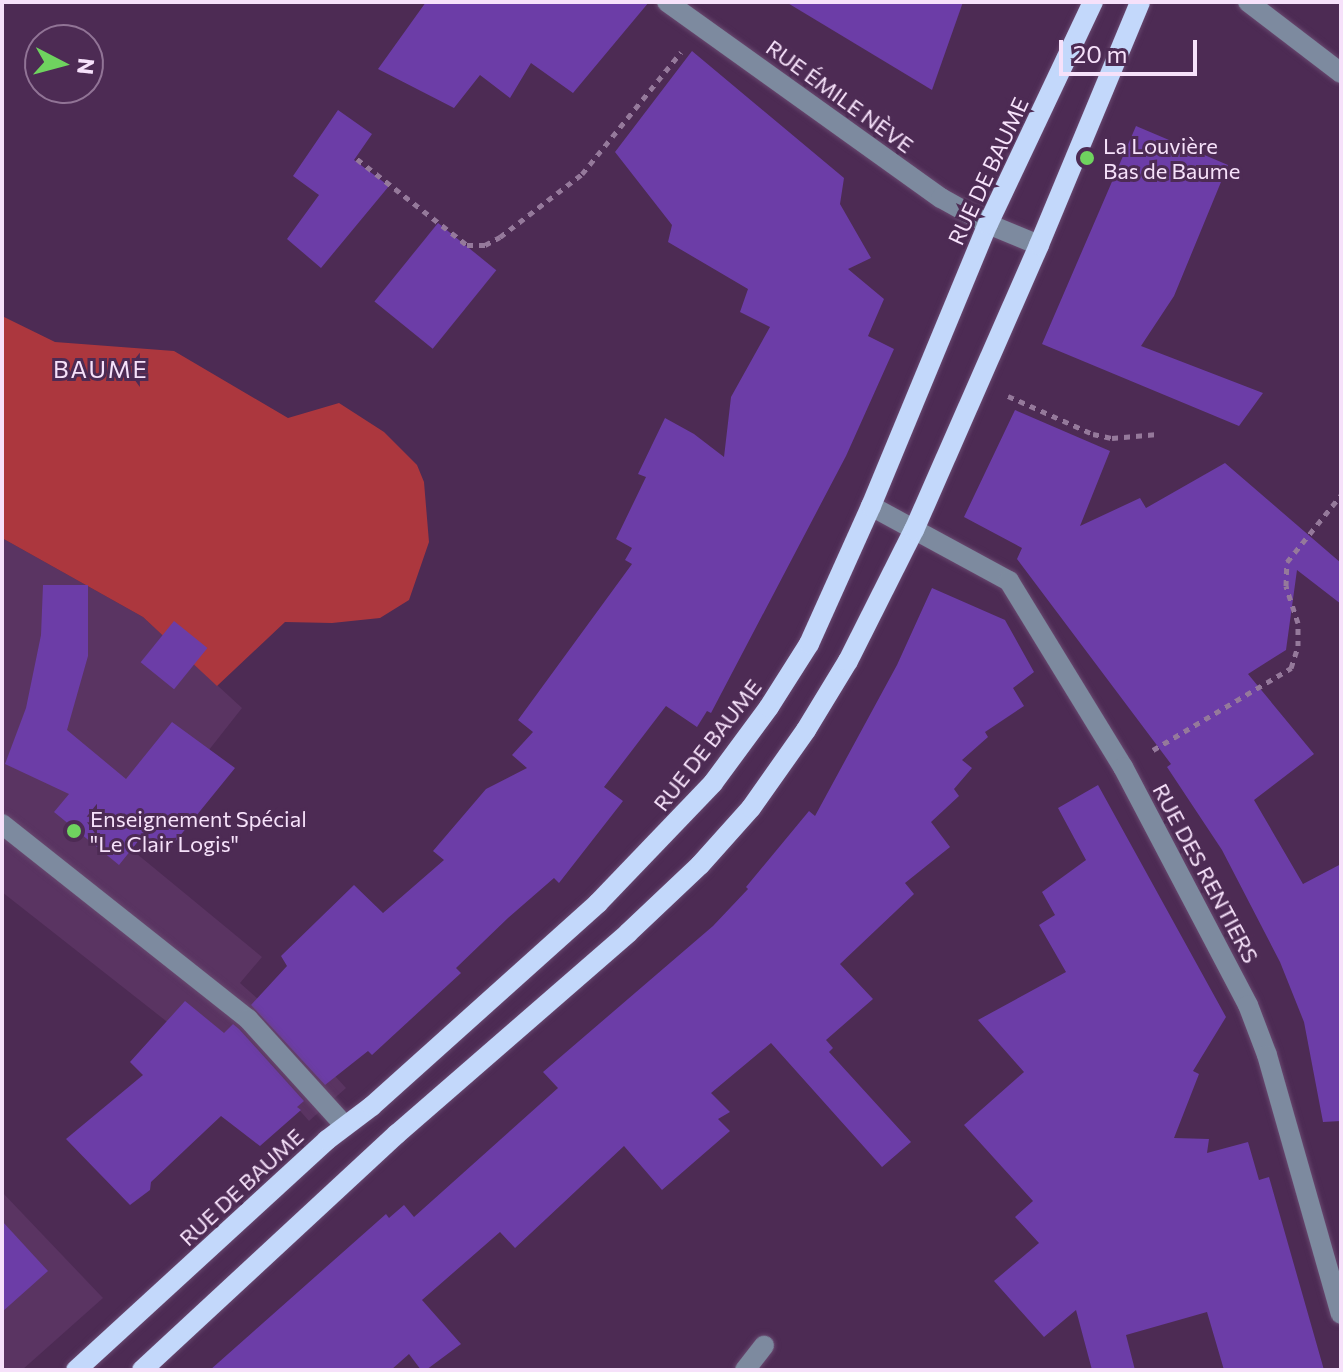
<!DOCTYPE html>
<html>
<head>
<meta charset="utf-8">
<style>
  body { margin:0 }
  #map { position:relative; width:1343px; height:1372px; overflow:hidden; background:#4d2b54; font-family:Commissioner,sans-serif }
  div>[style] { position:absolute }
  .built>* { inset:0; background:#5a3462 }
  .green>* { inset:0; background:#ac373e }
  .building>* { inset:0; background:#6c3da7; transform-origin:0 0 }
  .path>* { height:5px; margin-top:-2.5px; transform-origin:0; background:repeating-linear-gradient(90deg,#95799b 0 6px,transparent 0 12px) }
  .roads { filter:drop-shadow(0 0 2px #68486f) drop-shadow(0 0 2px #68486f) }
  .minor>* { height:20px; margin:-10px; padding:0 10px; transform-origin:10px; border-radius:10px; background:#7d8a9f }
  .major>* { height:20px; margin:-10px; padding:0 10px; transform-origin:10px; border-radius:10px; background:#c3d8fb }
  .dots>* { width:22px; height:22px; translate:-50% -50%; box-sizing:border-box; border:4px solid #4d2b54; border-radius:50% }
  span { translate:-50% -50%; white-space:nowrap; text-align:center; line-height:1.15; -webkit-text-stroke:6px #4d2b54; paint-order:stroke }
  .street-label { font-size:22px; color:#f6e1fa }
  .poi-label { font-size:22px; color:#f6e1fa }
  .left { translate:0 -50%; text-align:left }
  .neighbourhood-label { font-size:24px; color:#f6e1fa; letter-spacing:2px }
  .frame { position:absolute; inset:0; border:4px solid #f6e1fa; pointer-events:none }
  .north { position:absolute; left:24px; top:24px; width:80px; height:80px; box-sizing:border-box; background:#4d2b54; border:2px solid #917496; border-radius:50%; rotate:96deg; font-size:22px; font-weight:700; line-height:32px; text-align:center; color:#f6e1fa }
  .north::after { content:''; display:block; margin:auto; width:28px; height:36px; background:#6fd35f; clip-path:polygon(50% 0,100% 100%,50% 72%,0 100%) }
  .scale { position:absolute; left:1059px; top:40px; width:138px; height:36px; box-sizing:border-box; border:4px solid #f6e1fa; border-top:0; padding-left:10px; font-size:24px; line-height:28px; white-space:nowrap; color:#f6e1fa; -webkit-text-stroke:6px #4d2b54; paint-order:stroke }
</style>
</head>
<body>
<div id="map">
  <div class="built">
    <i style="clip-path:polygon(2px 538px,143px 617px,242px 708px,131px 849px,262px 957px,240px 983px,295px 1032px,346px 1088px,309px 1121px,230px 1032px,208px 1054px,2px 892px)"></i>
    <i style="clip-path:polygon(2px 1192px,103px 1298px,22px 1370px,2px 1370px)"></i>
  </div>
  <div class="green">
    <i style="clip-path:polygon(2px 316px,55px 342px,174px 351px,288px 418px,339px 403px,384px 432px,417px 465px,424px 482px,429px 542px,409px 600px,380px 618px,332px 623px,285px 622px,217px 686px,143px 617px,2px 538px)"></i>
  </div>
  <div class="building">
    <i style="clip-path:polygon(426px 2px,649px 2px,573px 93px,531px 63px,510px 98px,480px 75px,454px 108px,378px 69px)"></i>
    <i style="clip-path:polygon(786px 2px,963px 2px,932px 90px)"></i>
    <i style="clip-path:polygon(692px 51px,844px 178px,840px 204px,871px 258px,848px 269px,884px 299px,868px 336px,894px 349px,846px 456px,711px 713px,707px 711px,697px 727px,666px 706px,604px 787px,623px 801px,559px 883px,554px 878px,508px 918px,456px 968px,461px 973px,372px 1055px,368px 1051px,325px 1085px,251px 1005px,287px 966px,281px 956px,354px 885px,383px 913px,444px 860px,433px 851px,486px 789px,527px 768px,512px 755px,533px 732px,518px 720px,632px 564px,625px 560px,632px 548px,616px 539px,646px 477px,638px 474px,665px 418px,694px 434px,724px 457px,731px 397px,770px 327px,740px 312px,748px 289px,668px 242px,672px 225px,615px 152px)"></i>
    <i style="clip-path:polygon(338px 110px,372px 134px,354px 160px,389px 186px,321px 268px,287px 239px,319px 195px,293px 176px)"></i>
    <i style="clip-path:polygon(1136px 126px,1228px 165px,1174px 296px,1141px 346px,1263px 393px,1239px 426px,1042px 344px)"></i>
    <i style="left:438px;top:223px;width:75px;height:101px;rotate:39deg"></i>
    <i style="clip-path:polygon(1015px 410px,1110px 451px,1080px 526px,1140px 498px,1146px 508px,1225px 463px,1341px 563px,1341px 604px,1297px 570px,1286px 650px,1248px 674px,1314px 754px,1254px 800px,1303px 884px,1341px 864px,1341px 1121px,1323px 1122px,1304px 1022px,1280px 962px,1222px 850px,1167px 767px,1171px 764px,1017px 559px,1022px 548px,964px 517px)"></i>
    <i style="clip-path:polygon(43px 585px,88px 585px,88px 656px,67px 730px,126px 779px,172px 722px,235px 768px,166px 853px,144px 834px,119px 865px,54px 812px,69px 794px,5px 764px,26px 708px,41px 635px)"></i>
    <i style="clip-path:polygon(932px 588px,1005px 620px,1034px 672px,1013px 688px,1024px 706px,985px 732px,988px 737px,962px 760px,972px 768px,954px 789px,959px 796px,931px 822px,950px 847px,905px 883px,914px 894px,840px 964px,873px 999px,826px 1040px,833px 1048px,829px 1052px,911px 1142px,882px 1167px,771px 1043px,711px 1093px,730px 1112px,718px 1119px,730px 1131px,662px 1190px,624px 1146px,515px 1248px,500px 1232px,422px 1300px,461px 1344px,426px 1370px,421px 1370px,409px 1354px,391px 1370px,210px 1370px,386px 1214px,389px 1218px,404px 1205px,414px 1217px,558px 1088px,543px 1072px,713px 926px,748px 889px,746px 887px,809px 811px,815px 816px,897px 665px)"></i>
    <i style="left:174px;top:621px;width:43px;height:53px;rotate:39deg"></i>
    <i style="clip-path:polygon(1098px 785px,1226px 1017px,1193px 1071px,1199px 1074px,1174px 1138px,1209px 1139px,1207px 1153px,1248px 1142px,1259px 1180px,1269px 1177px,1324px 1370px,1224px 1370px,1207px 1312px,1126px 1335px,1135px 1370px,1092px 1370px,1076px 1310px,1044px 1337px,994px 1281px,1039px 1243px,1015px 1217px,1033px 1201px,964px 1125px,1024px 1072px,978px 1020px,1066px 972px,1039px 925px,1055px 915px,1042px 892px,1086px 860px,1058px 808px)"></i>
    <i style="clip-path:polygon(185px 1001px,224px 1033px,233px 1024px,239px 1029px,304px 1101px,297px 1107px,301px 1110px,260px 1146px,221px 1116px,151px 1182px,150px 1190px,130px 1205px,66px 1139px,143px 1075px,130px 1062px)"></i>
    <i style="clip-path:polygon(2px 1221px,48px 1271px,2px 1312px)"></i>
  </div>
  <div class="path">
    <i style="left:357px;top:159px;width:140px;rotate:38deg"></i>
    <i style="left:467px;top:245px;width:18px"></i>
    <i style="left:485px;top:245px;width:17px;rotate:-28deg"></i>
    <i style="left:500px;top:237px;width:103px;rotate:-37.5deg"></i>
    <i style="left:582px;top:174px;width:157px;rotate:-50.9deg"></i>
    <i style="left:1008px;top:396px;width:93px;rotate:24.1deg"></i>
    <i style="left:1093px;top:434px;width:19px;rotate:12deg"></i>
    <i style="left:1112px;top:438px;width:46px;rotate:-5deg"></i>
    <i style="left:1153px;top:750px;width:161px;rotate:-30.7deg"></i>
    <i style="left:1291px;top:668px;width:23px;rotate:-72deg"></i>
    <i style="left:1298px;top:646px;width:23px;rotate:-90deg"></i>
    <i style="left:1298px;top:623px;width:39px;rotate:-108deg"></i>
    <i style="left:1286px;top:586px;width:24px;rotate:-88deg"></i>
    <i style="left:1287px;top:562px;width:86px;rotate:-51.1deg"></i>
  </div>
  <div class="roads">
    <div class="minor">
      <i style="left:667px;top:2px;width:337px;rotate:35.6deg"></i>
      <i style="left:941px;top:198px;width:54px;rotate:29deg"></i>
      <i style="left:988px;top:224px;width:55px;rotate:22.4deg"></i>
      <i style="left:1248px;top:2px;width:117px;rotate:37.4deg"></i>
      <i style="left:871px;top:506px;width:157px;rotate:28.5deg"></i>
      <i style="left:1009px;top:581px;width:218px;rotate:58.5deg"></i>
      <i style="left:1123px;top:767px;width:269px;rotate:62.3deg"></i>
      <i style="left:1248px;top:1005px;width:53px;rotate:69.2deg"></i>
      <i style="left:1267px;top:1055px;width:269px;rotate:74.1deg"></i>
      <i style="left:2px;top:824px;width:314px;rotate:38.4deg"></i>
      <i style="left:248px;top:1019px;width:144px;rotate:47.8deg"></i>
      <i style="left:745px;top:1370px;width:31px;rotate:-52deg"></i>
    </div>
    <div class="major">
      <i style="left:76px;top:1370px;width:340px;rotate:-42.5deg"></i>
      <i style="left:327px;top:1140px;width:56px;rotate:-37.1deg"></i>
      <i style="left:372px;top:1106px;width:304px;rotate:-41.9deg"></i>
      <i style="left:598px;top:903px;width:166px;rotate:-46.2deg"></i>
      <i style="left:713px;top:783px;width:94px;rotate:-53.6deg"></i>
      <i style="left:769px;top:707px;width:75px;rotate:-57.6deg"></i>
      <i style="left:809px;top:644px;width:151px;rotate:-65.8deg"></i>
      <i style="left:871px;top:506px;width:305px;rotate:-67.5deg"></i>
      <i style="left:988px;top:224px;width:246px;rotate:-64.7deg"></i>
      <i style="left:142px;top:1370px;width:347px;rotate:-42.8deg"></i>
      <i style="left:397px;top:1134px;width:306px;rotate:-41deg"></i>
      <i style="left:628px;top:933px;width:99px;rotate:-43.4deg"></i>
      <i style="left:700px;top:865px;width:76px;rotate:-48.2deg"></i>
      <i style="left:751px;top:808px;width:95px;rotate:-54.8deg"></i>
      <i style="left:806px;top:730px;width:81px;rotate:-58.7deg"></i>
      <i style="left:848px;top:661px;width:147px;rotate:-63.3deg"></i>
      <i style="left:914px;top:530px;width:311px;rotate:-66.3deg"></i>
      <i style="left:1039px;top:245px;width:263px;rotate:-67.4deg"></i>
    </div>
  </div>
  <div class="dots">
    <i style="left:1087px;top:158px;background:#6fd35f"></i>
    <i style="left:74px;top:831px;background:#6fd35f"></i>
  </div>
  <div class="street-label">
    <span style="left:840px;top:96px;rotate:36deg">RUE ÉMILE NÈVE</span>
    <span style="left:988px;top:171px;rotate:-65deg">RUE DE BAUME</span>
    <span style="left:707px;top:745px;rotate:-52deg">RUE DE BAUME</span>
    <span style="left:1206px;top:873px;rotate:62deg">RUE DES RENTIERS</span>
    <span style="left:241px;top:1187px;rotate:-43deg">RUE DE BAUME</span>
  </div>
  <div class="poi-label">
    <span class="left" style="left:1103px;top:158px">La Louvière<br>Bas de Baume</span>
    <span class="left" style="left:90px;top:831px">Enseignement Spécial<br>"Le Clair Logis"</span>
  </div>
  <div class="neighbourhood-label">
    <span style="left:101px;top:369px">BAUME</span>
  </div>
  <div class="frame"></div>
  <div class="north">N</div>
  <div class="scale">20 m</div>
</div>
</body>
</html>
